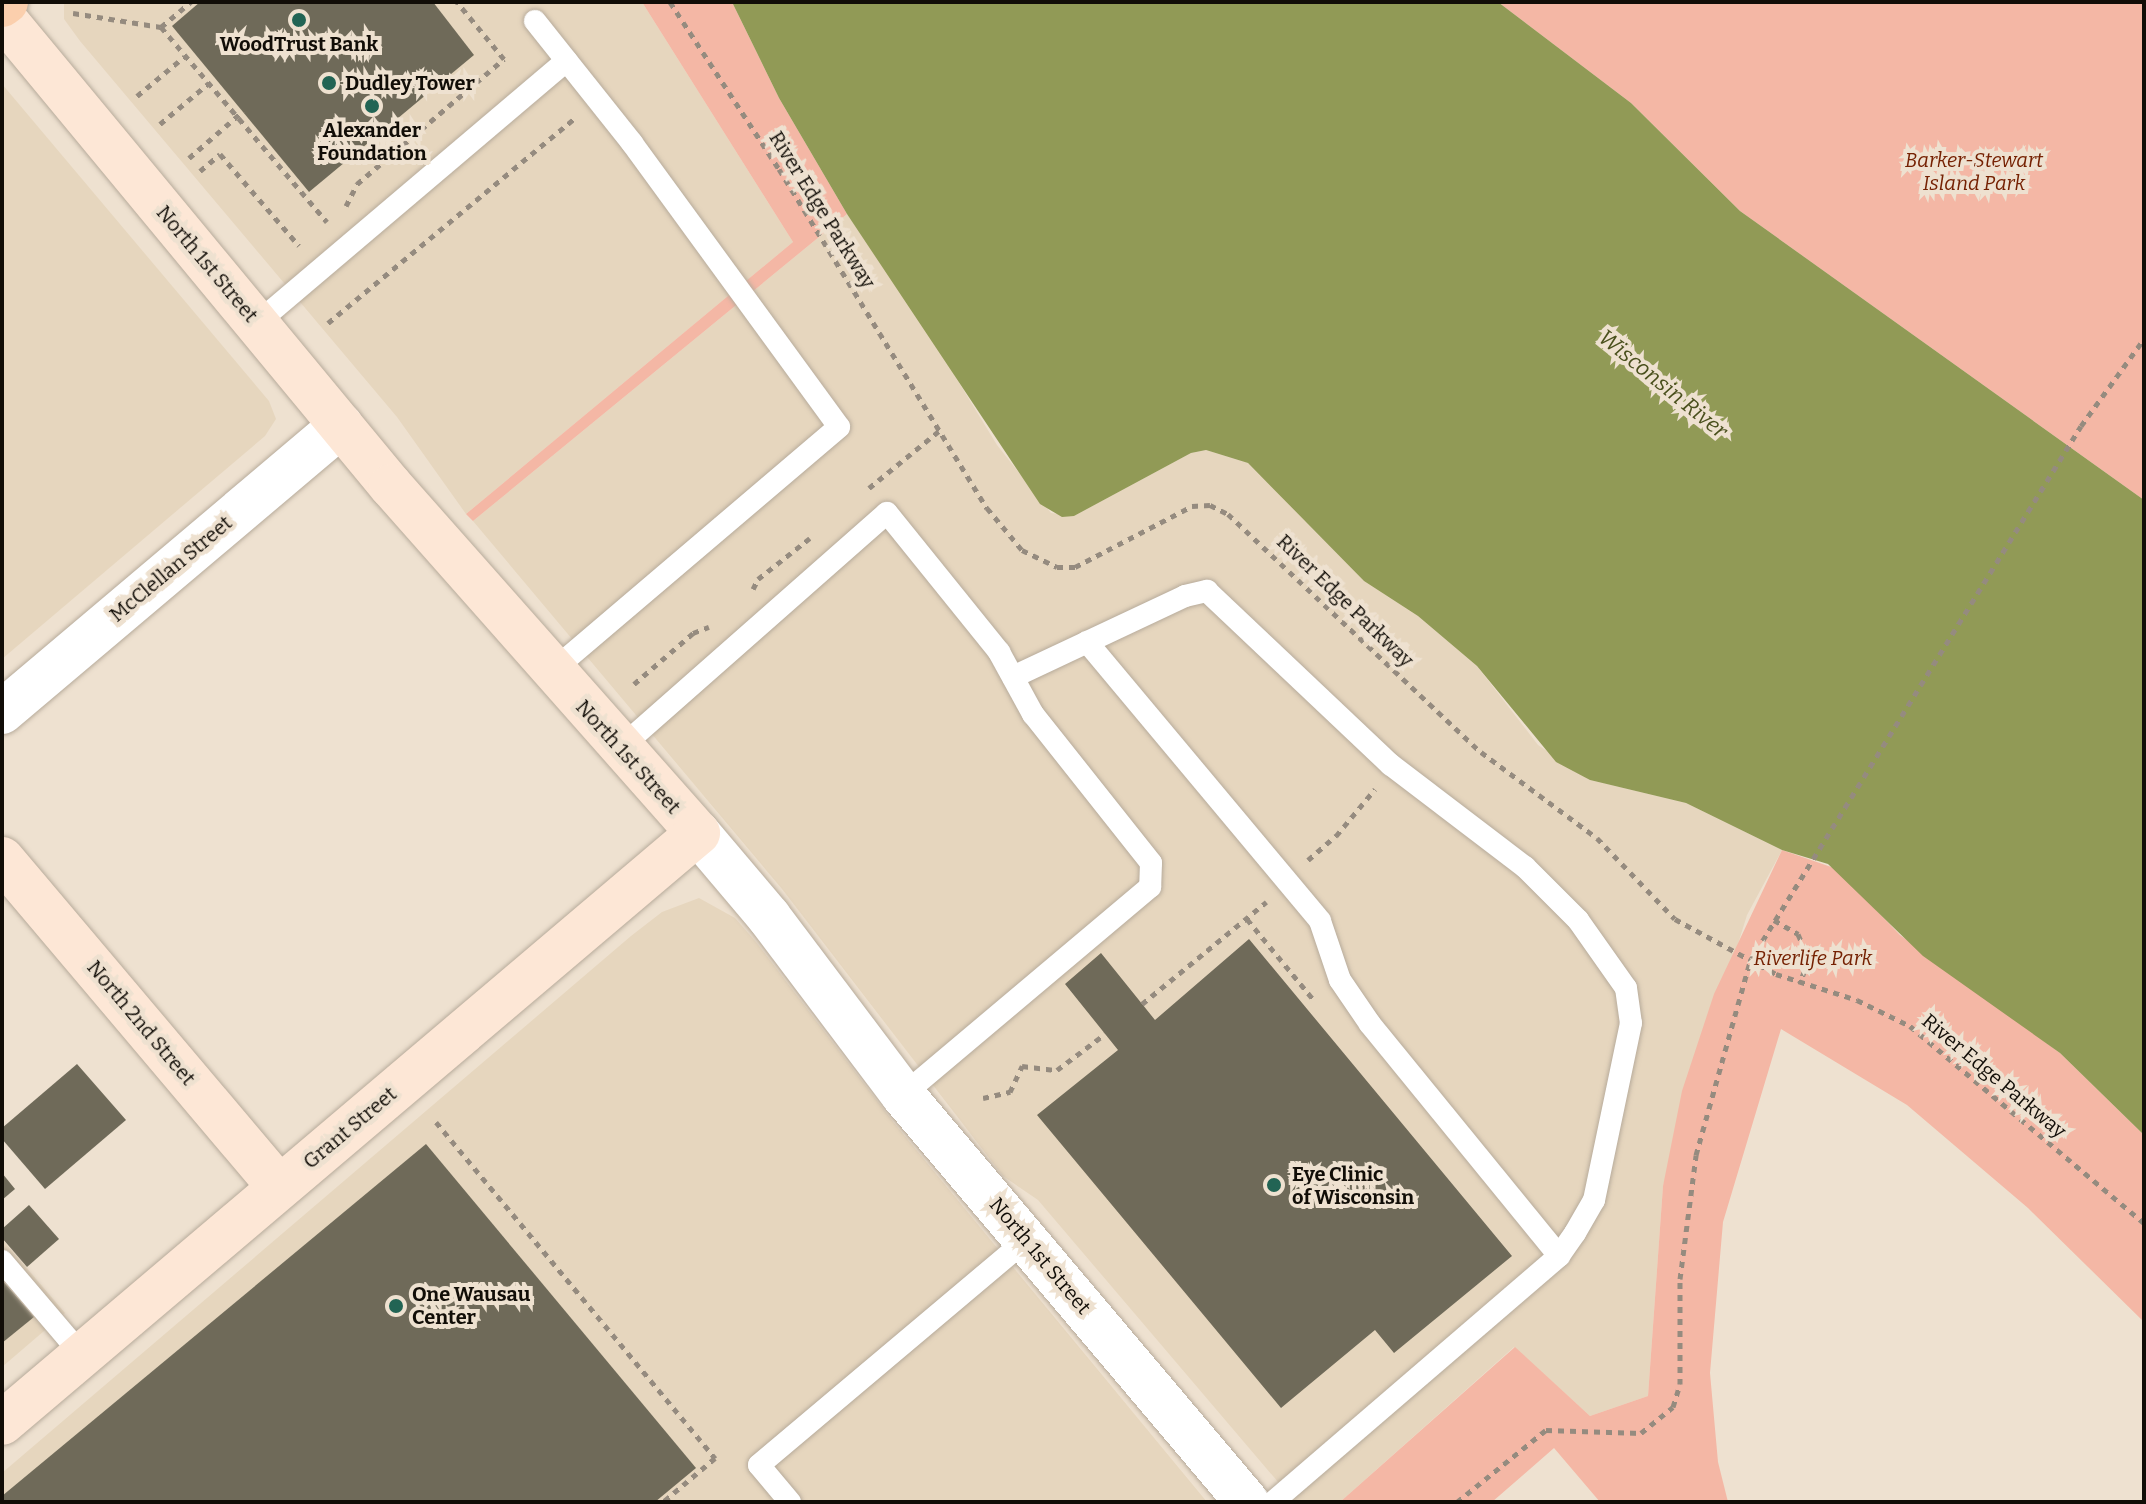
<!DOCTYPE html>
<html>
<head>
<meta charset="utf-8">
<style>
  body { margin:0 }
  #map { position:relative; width:2146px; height:1504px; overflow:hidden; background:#eee1d0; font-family:Bitter,serif }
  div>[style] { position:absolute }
  .built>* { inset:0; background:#e6d6be }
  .green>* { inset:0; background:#f4b7a5 }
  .water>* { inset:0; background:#919a56 }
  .building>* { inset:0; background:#6f6a59 }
  .path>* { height:5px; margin-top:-2.5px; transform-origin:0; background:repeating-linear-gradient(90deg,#958b7f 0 6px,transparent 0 12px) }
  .roads { filter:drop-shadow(0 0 2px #b7ab9b) drop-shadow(0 0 2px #b7ab9b) }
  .lane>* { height:22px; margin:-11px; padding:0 11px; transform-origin:11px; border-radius:11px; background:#fff }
  .street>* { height:44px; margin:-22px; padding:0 22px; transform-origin:22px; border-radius:22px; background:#fff }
  .secondary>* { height:44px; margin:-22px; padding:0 22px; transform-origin:22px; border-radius:22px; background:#fde7d6 }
  .primary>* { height:44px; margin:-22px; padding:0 22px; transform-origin:22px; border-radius:22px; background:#fbcfad }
  .dots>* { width:22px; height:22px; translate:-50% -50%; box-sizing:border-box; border:4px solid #eee1d0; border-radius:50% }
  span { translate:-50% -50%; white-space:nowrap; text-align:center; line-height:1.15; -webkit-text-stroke:8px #eee1d0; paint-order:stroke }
  .poi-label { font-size:20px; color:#110d07; font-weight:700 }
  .left { translate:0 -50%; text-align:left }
  .park-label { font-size:20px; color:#752102; font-style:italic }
  .street-label { font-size:20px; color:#110d07 }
  .water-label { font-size:22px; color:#4a501d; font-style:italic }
  .frame { position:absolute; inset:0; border:4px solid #110d07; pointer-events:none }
</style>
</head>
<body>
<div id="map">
  <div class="built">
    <i style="clip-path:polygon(64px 2px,642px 2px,793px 242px,466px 514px,397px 417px,80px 41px,64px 19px)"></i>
    <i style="clip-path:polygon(2px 84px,269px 401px,276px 419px,265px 436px,2px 659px)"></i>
    <i style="clip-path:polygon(847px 214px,922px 322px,997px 445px,1051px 513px,1074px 516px,1191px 453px,1206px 450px,1248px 463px,1364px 581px,1418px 616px,1477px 666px,1538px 745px,1590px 780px,1686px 803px,1782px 850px,1747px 915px,1663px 1186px,1648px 1396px,1590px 1416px,1514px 1347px,1340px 1502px,1295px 1502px,1038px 1200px,1003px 1176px,782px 889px,473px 521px)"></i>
    <i style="clip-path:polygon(699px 898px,735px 918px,756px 942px,894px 1123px,1207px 1502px,2px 1502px,2px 1473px,631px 936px,662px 912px)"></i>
    <i style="clip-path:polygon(2px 1239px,65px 1313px,2px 1367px)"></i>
  </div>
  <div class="green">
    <i style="clip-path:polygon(642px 2px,732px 2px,779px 98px,847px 214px,473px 521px,466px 514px,793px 242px)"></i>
    <i style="clip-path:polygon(1498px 2px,2144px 2px,2144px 500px,1740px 211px,1631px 103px)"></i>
    <i style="clip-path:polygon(1782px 850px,1837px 869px,1900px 935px,2060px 1053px,2144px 1135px,2144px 1322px,2028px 1208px,1907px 1105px,1781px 1029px,1723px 1222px,1710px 1373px,1718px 1462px,1728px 1502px,1600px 1502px,1554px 1448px,1492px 1502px,1340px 1502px,1515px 1347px,1590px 1416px,1648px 1396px,1663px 1186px,1682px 1091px,1714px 994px)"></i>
  </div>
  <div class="water">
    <i style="clip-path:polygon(732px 2px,1498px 2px,1631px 103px,1740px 211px,2144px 500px,2144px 1135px,2060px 1053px,1923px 956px,1828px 864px,1782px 850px,1686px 803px,1590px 780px,1556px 762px,1477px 666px,1418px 616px,1364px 581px,1248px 463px,1206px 450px,1191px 453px,1074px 516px,1062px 517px,1040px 504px,847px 214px,779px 98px)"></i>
  </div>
  <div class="building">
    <i style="clip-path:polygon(200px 2px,433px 2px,474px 55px,309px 192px,172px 26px)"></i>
    <i style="clip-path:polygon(1249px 939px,1512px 1256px,1394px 1353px,1375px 1330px,1281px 1408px,1037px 1115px,1118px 1050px,1065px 984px,1101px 953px,1155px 1020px)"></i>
    <i style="clip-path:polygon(77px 1064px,126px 1120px,45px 1189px,2px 1139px,2px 1128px)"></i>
    <i style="clip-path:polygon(426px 1144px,696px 1468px,655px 1502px,2px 1502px,2px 1496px)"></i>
    <i style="clip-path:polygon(2px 1173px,15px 1189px,2px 1200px)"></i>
    <i style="clip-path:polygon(29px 1205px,59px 1239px,27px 1267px,2px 1238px,2px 1229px)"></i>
    <i style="clip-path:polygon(2px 1280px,34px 1317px,2px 1343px)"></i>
  </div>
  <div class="path">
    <i style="left:670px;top:2px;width:199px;rotate:56.9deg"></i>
    <i style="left:779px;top:169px;width:398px;rotate:58.5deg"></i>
    <i style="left:987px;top:508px;width:55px;rotate:50.2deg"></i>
    <i style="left:1022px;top:550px;width:39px;rotate:26deg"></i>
    <i style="left:1057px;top:567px;width:18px"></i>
    <i style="left:1075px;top:567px;width:132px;rotate:-27.5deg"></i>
    <i style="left:1192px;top:506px;width:18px;rotate:-3deg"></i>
    <i style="left:1210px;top:505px;width:20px;rotate:27deg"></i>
    <i style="left:1228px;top:514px;width:347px;rotate:43.3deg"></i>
    <i style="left:1481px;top:752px;width:144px;rotate:36.6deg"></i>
    <i style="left:1597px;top:838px;width:112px;rotate:46.1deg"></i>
    <i style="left:1675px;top:919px;width:115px;rotate:28.6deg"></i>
    <i style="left:1776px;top:974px;width:85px;rotate:17.8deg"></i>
    <i style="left:1857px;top:1000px;width:59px;rotate:26.1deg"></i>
    <i style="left:1910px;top:1026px;width:306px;rotate:40.1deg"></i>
    <i style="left:73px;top:13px;width:89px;rotate:9deg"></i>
    <i style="left:161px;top:27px;width:39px;rotate:-40deg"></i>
    <i style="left:161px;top:27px;width:256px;rotate:49.6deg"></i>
    <i style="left:137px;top:96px;width:62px;rotate:-39.8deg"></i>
    <i style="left:160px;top:124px;width:64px;rotate:-39.9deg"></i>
    <i style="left:189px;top:158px;width:72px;rotate:-41deg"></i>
    <i style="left:200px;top:171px;width:26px;rotate:-40deg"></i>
    <i style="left:220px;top:154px;width:121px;rotate:49.3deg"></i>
    <i style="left:346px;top:206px;width:25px;rotate:-63deg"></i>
    <i style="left:357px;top:184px;width:193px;rotate:-40.4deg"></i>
    <i style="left:504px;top:59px;width:74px;rotate:-129.5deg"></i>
    <i style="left:328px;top:323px;width:322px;rotate:-39.7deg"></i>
    <i style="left:869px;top:488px;width:90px;rotate:-39.2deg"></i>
    <i style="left:753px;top:589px;width:11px;rotate:-63deg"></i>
    <i style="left:758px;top:579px;width:66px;rotate:-38.3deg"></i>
    <i style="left:634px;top:684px;width:78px;rotate:-40.8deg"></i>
    <i style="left:693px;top:633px;width:17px;rotate:-21deg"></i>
    <i style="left:1308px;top:860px;width:37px;rotate:-41deg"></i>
    <i style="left:1336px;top:836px;width:61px;rotate:-50.3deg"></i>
    <i style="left:1247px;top:919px;width:104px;rotate:50.5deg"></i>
    <i style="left:1774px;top:920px;width:28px;rotate:30deg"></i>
    <i style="left:1798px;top:934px;width:27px;rotate:66deg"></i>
    <i style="left:1809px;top:959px;width:26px;rotate:111deg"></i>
    <i style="left:1142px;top:1004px;width:161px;rotate:-39.4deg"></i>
    <i style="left:983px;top:1098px;width:28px;rotate:-13deg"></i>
    <i style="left:1010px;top:1092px;width:29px;rotate:-65deg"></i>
    <i style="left:1022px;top:1066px;width:35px;rotate:7deg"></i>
    <i style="left:1057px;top:1070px;width:60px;rotate:-36.9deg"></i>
    <i style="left:436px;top:1122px;width:437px;rotate:50.3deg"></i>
    <i style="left:715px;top:1458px;width:68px;rotate:139.8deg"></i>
    <i style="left:1457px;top:1502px;width:114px;rotate:-39deg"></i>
    <i style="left:1546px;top:1430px;width:95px;rotate:1.8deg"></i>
    <i style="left:1641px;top:1433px;width:41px;rotate:-39.1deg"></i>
    <i style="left:1673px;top:1407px;width:24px;rotate:-73deg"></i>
    <i style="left:1680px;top:1384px;width:105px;rotate:-90deg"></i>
    <i style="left:1680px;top:1279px;width:125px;rotate:-82.6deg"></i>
    <i style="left:1696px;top:1155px;width:201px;rotate:-74.4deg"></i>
    <i style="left:1750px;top:961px;width:629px;rotate:-58.26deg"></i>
    <i style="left:2081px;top:426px;width:107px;rotate:-54.1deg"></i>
  </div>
  <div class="roads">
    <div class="lane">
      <i style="left:535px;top:21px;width:156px;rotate:51.5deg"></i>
      <i style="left:632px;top:143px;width:351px;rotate:53.9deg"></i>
      <i style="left:839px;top:427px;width:378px;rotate:139.6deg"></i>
      <i style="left:256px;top:324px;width:407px;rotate:-40.3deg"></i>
      <i style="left:1087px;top:642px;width:363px;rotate:50.1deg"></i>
      <i style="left:1320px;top:921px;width:62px;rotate:71.3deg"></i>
      <i style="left:1340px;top:980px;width:53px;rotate:55.7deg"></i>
      <i style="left:1370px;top:1024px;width:299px;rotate:50.8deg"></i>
      <i style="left:1013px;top:677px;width:190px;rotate:-25.2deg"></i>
      <i style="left:1185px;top:596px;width:23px;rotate:-13deg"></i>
      <i style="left:1207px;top:591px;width:253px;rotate:43.4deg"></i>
      <i style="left:1391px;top:765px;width:168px;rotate:37.3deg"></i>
      <i style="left:1525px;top:867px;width:75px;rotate:45deg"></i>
      <i style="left:1578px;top:920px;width:83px;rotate:54.8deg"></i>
      <i style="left:1626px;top:988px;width:35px;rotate:82deg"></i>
      <i style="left:1631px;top:1023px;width:181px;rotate:101.8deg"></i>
      <i style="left:1594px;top:1200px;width:38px;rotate:120deg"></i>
      <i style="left:1575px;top:1233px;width:28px;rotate:125deg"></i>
      <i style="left:1559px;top:1256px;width:377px;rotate:139.3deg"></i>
      <i style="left:619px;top:749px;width:357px;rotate:-41.4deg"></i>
      <i style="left:887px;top:513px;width:179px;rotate:51.1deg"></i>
      <i style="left:999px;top:652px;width:71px;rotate:61.3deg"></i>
      <i style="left:1033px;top:714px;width:190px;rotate:51.6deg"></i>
      <i style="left:1151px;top:863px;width:24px;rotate:92deg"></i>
      <i style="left:1150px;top:887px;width:323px;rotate:139.9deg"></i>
      <i style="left:2px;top:1261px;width:123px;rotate:49.6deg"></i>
      <i style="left:790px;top:1502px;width:48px;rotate:-130deg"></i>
      <i style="left:759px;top:1465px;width:349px;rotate:-40.1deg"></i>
    </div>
    <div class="street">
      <i style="left:2px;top:712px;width:444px;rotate:-40.2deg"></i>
      <i style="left:698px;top:833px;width:110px;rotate:49.8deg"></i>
      <i style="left:769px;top:917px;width:223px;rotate:53deg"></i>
      <i style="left:903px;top:1095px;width:533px;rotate:49.8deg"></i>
    </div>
    <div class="secondary">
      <i style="left:2px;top:16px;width:610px;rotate:50.39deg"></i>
      <i style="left:391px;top:486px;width:463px;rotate:48.5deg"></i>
      <i style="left:698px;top:833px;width:912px;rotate:139.71deg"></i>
      <i style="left:2px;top:859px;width:429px;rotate:49.8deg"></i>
    </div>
    <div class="primary">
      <i style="left:2px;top:5px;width:5px;rotate:-37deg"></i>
    </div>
  </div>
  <div class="dots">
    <i style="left:299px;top:20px;background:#226454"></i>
    <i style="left:329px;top:83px;background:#226454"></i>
    <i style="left:372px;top:106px;background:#226454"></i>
    <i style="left:1274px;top:1185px;background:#226454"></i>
    <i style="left:396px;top:1306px;background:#226454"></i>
  </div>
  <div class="poi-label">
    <span style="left:299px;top:44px">WoodTrust Bank</span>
    <span class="left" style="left:345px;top:83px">Dudley Tower</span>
    <span style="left:372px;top:142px">Alexander<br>Foundation</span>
    <span class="left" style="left:1292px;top:1186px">Eye Clinic<br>of Wisconsin</span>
    <span class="left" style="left:412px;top:1306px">One Wausau<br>Center</span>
  </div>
  <div class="park-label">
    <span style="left:1974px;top:172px">Barker-Stewart<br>Island Park</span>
    <span style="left:1813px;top:958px">Riverlife Park</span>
  </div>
  <div class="street-label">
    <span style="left:822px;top:210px;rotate:58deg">River Edge Parkway</span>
    <span style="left:207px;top:264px;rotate:50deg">North 1st Street</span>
    <span style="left:171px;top:569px;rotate:-40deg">McClellan Street</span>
    <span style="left:1345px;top:601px;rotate:44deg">River Edge Parkway</span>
    <span style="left:628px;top:757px;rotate:48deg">North 1st Street</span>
    <span style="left:141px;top:1023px;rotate:50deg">North 2nd Street</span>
    <span style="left:1994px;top:1076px;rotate:40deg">River Edge Parkway</span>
    <span style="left:350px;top:1128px;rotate:-40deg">Grant Street</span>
    <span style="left:1040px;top:1256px;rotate:50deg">North 1st Street</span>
  </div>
  <div class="water-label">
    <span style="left:1663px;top:384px;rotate:39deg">Wisconsin River</span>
  </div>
  <div class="frame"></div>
</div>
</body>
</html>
